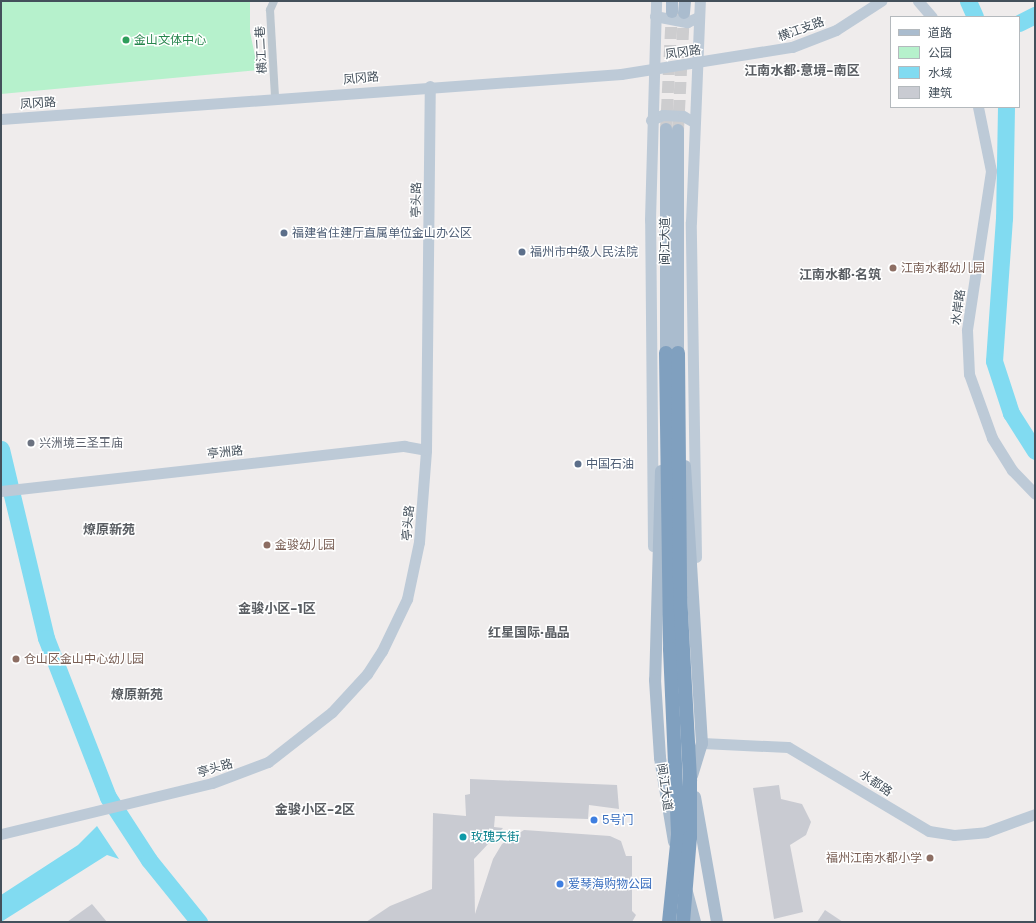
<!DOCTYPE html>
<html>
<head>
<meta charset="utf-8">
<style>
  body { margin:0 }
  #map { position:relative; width:1036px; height:923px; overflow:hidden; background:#efecec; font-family:Poppins,"Noto Sans SC",sans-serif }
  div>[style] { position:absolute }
  .green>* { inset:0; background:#b6f1cc }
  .water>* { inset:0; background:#81dbf1 }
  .river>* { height:17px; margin:-8.5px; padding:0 8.5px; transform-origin:8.5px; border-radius:8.5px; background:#81dbf1 }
  .building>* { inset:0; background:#c9cbd2 }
  .primary-tunnel>* { height:12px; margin-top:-6px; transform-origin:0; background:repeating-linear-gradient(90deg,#cdcdcf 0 12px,transparent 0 18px) }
  .street>* { height:8px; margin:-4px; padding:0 4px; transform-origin:4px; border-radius:4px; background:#bcc7d0 }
  .secondary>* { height:11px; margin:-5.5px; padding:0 5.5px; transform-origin:5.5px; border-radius:5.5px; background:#bdcad7 }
  .primary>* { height:12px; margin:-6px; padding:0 6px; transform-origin:6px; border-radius:6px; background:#aabcce }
  .highway>* { height:14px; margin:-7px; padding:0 7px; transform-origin:7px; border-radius:7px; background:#80a0bf }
  .dots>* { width:11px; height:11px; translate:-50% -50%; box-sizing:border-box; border:2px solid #fff; border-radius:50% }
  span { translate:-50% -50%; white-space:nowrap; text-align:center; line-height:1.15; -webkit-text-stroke:3px #fff; paint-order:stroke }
  .street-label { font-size:12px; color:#44505b }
  .leisure-label { font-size:12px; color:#27864d }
  .left { translate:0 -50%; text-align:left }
  .service-label { font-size:12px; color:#4e5e75 }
  .education-label { font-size:12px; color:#785e54 }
  .right { translate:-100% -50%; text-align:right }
  .worship-label { font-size:12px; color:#5b616d }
  .shop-label { font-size:12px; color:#366cbe }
  .culture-label { font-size:12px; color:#0d838f }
  .neighbourhood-label { font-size:13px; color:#595d62; font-weight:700 }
  .frame { position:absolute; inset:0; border:2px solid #44505b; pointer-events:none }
  .legend { position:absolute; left:890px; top:16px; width:130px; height:92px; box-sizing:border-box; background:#fff; border:1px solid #b4b9bd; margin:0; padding:5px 7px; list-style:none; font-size:12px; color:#44505b }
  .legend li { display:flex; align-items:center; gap:8px; height:20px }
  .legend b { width:20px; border:1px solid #b4b9bd }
</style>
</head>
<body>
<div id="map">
  <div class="green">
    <i style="clip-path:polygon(1px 1px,250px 1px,250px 32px,258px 70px,1px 94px)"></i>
  </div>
  <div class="water">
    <i style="clip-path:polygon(97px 826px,119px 859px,107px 855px,1px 922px,1px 895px,78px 845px)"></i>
  </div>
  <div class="river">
    <i style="left:968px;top:1px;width:17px;rotate:66deg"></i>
    <i style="left:1019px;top:23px;width:18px;rotate:-27deg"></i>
    <i style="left:1006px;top:107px;width:111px;rotate:91deg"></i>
    <i style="left:1004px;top:218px;width:143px;rotate:94deg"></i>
    <i style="left:994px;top:361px;width:55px;rotate:71.9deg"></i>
    <i style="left:1011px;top:413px;width:45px;rotate:57.7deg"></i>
    <i style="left:1px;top:449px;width:194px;rotate:76.6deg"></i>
    <i style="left:46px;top:638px;width:171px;rotate:68.7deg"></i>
    <i style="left:108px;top:797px;width:75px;rotate:56.9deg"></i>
    <i style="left:149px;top:860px;width:80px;rotate:51.1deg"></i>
  </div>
  <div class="building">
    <i style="clip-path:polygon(470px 779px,617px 785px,619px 809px,589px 805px,588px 819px,495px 816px,494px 827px,503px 828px,474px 859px,475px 914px,493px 859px,502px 844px,524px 830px,610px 836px,621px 841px,626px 856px,632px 856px,632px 911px,636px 915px,632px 922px,366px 922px,390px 906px,432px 889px,433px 813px,466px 816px,465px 795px,470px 794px)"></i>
    <i style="clip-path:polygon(779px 785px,781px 799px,802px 804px,811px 822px,806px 835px,790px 845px,803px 912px,774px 919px,753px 788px)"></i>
    <i style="clip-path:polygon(92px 904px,107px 922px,67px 922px)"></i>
    <i style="clip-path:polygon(825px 910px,843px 922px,817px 922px)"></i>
  </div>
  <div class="primary-tunnel">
    <i style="left:666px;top:129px;width:117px;rotate:-87.1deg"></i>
    <i style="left:678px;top:130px;width:117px;rotate:-87.1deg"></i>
  </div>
  <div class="street">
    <i style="left:274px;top:1px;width:10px;rotate:114deg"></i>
    <i style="left:270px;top:10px;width:88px;rotate:86.7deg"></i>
  </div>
  <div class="secondary">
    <i style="left:918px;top:1px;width:21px;rotate:49deg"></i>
    <i style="left:655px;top:16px;width:33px;rotate:11deg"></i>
    <i style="left:687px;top:22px;width:13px;rotate:-23deg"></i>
    <i style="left:978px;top:107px;width:65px;rotate:78.5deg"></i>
    <i style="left:991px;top:171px;width:161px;rotate:98.6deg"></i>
    <i style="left:967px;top:330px;width:44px;rotate:87.4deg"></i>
    <i style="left:969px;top:374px;width:68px;rotate:70.2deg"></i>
    <i style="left:992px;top:438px;width:38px;rotate:58deg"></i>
    <i style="left:1012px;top:470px;width:33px;rotate:46deg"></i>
    <i style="left:1px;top:119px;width:622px;rotate:-4.15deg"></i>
    <i style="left:621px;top:74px;width:173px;rotate:-9deg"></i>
    <i style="left:792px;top:47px;width:47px;rotate:-21.1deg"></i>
    <i style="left:836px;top:30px;width:54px;rotate:-32.8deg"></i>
    <i style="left:651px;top:120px;width:13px;rotate:-23deg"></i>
    <i style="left:663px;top:115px;width:20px;rotate:3deg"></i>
    <i style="left:683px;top:116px;width:13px;rotate:29deg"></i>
    <i style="left:1px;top:491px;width:406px;rotate:-6.4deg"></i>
    <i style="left:404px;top:446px;width:22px;rotate:10deg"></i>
    <i style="left:653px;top:546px;width:326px;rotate:-90.5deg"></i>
    <i style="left:650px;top:220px;width:219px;rotate:-88.4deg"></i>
    <i style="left:696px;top:557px;width:335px;rotate:-90.9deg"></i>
    <i style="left:691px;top:222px;width:221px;rotate:-87.7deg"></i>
    <i style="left:702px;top:743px;width:86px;rotate:2.7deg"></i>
    <i style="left:788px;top:747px;width:164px;rotate:30.8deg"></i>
    <i style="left:929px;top:831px;width:25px;rotate:9deg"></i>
    <i style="left:954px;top:835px;width:32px;rotate:-5deg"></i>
    <i style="left:986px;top:832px;width:52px;rotate:-20.2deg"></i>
    <i style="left:1px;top:834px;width:217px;rotate:-13.6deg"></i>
    <i style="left:212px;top:783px;width:60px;rotate:-20.6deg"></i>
    <i style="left:268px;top:762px;width:81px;rotate:-38deg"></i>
    <i style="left:332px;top:712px;width:52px;rotate:-47.4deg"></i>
    <i style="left:367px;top:674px;width:27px;rotate:-57deg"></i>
    <i style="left:382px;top:651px;width:58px;rotate:-64.3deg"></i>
    <i style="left:407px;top:599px;width:58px;rotate:-78.1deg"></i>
    <i style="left:419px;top:542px;width:92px;rotate:-85.6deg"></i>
    <i style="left:426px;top:450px;width:364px;rotate:-89.4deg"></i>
  </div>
  <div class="primary">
    <i style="left:672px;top:12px;width:11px;rotate:-90deg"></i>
    <i style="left:684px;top:13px;width:12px;rotate:-85deg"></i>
    <i style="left:666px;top:361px;width:232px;rotate:-90deg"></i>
    <i style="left:678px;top:361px;width:231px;rotate:-90deg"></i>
    <i style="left:685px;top:466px;width:278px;rotate:86.5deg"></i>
    <i style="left:702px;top:743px;width:34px;rotate:107deg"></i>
    <i style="left:661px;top:471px;width:209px;rotate:91.6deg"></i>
    <i style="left:655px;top:680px;width:78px;rotate:86.3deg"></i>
    <i style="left:660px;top:758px;width:85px;rotate:80.5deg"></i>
    <i style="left:695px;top:797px;width:127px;rotate:80deg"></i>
    <i style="left:687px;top:892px;width:31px;rotate:75deg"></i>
  </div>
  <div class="highway">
    <i style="left:666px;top:353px;width:296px;rotate:89.2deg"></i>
    <i style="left:670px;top:649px;width:186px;rotate:87.5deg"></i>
    <i style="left:678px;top:835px;width:87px;rotate:95.9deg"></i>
    <i style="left:678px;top:353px;width:241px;rotate:89.5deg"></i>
    <i style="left:680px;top:594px;width:187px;rotate:86.9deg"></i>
    <i style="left:690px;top:781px;width:56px;rotate:90deg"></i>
    <i style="left:690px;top:837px;width:85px;rotate:94.7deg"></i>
  </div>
  <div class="dots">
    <i style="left:126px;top:40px;background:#2e9e5b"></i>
    <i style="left:284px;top:233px;background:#5c6f8a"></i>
    <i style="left:522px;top:252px;background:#5c6f8a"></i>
    <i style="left:893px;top:268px;background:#8d6e63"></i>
    <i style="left:31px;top:443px;background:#6b7280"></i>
    <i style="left:578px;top:464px;background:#5c6f8a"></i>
    <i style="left:267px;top:545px;background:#8d6e63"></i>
    <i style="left:16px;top:659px;background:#8d6e63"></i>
    <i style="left:594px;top:820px;background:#3f7fe0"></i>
    <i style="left:463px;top:837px;background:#0f9aa8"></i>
    <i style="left:930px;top:858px;background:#8d6e63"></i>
    <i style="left:560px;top:884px;background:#3f7fe0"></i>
  </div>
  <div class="street-label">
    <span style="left:801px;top:29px;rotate:-20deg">横江支路</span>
    <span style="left:261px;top:50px;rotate:-93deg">横江二巷</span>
    <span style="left:683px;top:52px;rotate:-8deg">凤冈路</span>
    <span style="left:361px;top:78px;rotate:-5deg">凤冈路</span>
    <span style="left:38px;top:103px;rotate:-4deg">凤冈路</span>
    <span style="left:416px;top:200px;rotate:-89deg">亭头路</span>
    <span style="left:665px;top:241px;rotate:-90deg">闽江大道</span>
    <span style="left:958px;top:307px;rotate:-82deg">水岸路</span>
    <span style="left:225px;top:452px;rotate:-6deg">亭洲路</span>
    <span style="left:408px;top:523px;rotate:-85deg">亭头路</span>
    <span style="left:215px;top:768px;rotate:-16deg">亭头路</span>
    <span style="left:876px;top:783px;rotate:34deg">水都路</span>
    <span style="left:665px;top:787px;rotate:82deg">闽江大道</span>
  </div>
  <div class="leisure-label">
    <span class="left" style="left:134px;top:40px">金山文体中心</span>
  </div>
  <div class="service-label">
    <span class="left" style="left:292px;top:233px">福建省住建厅直属单位金山办公区</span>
    <span class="left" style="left:530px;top:252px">福州市中级人民法院</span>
    <span class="left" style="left:586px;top:464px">中国石油</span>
  </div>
  <div class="education-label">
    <span class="left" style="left:901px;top:268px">江南水都幼儿园</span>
    <span class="left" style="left:275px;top:545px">金骏幼儿园</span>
    <span class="left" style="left:24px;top:659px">仓山区金山中心幼儿园</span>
    <span class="right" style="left:922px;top:858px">福州江南水都小学</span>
  </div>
  <div class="worship-label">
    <span class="left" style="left:39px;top:443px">兴洲境三圣王庙</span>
  </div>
  <div class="shop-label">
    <span class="left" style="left:602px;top:820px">5号门</span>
    <span class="left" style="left:568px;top:884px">爱琴海购物公园</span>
  </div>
  <div class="culture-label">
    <span class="left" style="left:471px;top:837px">玫瑰天街</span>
  </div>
  <div class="neighbourhood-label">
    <span style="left:802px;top:71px">江南水都·意境-南区</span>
    <span style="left:840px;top:275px">江南水都·名筑</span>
    <span style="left:109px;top:530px">燎原新苑</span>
    <span style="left:277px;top:609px">金骏小区-1区</span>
    <span style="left:529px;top:633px">红星国际·晶品</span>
    <span style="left:137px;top:695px">燎原新苑</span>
    <span style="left:315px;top:810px">金骏小区-2区</span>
  </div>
  <div class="frame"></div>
  <ul class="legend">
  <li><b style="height:5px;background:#aabcce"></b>道路</li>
  <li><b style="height:11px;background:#b6f1cc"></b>公园</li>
  <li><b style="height:11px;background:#81dbf1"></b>水域</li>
  <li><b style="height:11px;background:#c9cbd2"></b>建筑</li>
  </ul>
</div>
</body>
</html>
